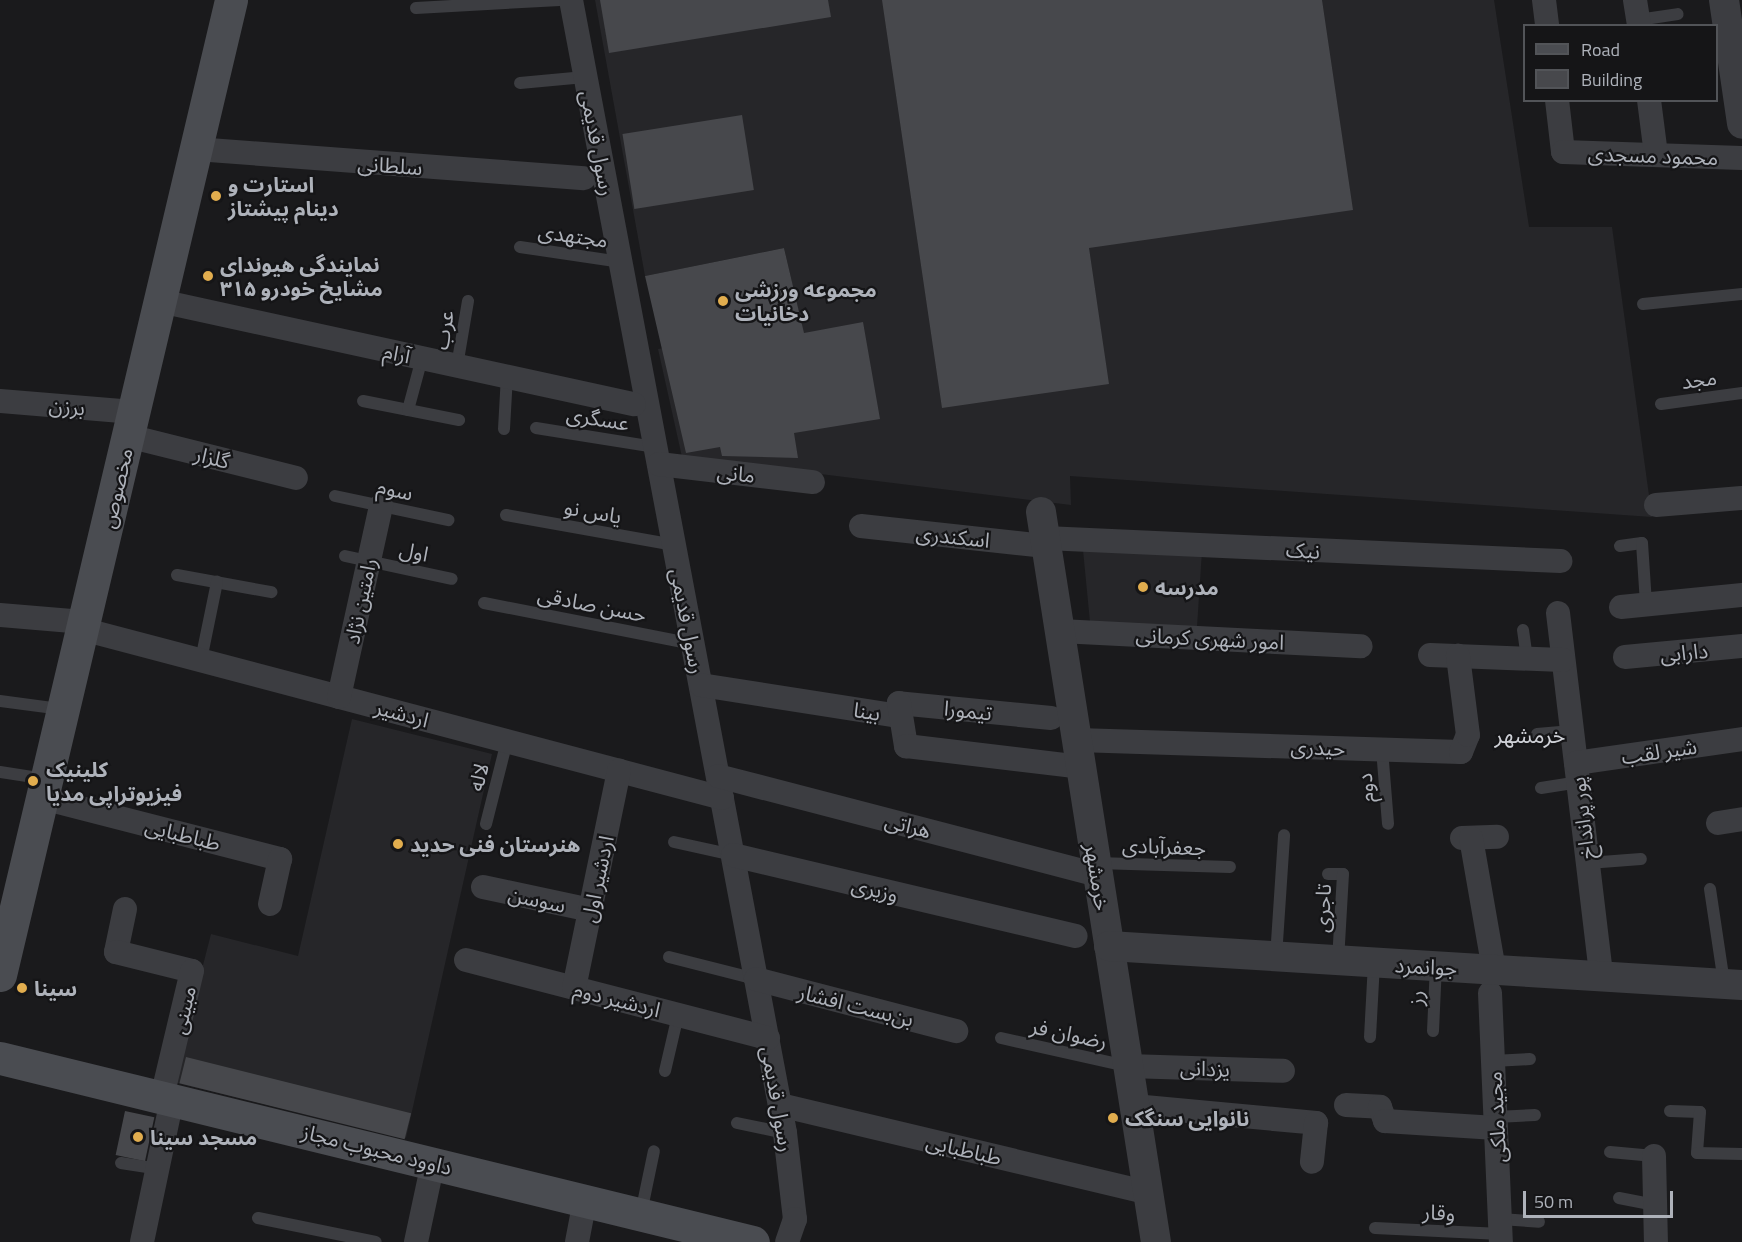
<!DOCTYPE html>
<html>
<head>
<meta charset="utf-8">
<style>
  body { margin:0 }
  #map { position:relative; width:1742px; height:1242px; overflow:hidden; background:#1a1a1c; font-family:"Titillium Web","Noto Sans Arabic",sans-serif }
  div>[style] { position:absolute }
  .built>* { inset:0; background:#262629 }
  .building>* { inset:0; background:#47484c; transform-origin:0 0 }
  .service>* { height:12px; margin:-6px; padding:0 6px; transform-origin:6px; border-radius:6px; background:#3c3d41 }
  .minor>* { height:24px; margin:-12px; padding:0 12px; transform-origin:12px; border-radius:12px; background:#3c3d41 }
  .tertiary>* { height:30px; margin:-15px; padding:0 15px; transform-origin:15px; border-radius:15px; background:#3c3d41 }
  .secondary>* { height:33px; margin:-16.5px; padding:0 16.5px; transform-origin:16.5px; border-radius:16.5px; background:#4a4c51 }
  .dots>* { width:16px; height:16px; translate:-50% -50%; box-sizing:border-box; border:3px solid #151517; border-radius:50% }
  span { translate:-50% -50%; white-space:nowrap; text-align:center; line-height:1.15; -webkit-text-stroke:4.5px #151517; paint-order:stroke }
  .street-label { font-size:21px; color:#aeb2ba }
  .poi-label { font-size:21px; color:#aeb2ba; font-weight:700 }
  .left { translate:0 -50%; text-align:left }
  .neighbourhood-label { font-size:22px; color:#cfd1d7 }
  .legend { position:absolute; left:1523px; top:24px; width:195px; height:78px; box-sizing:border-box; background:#151517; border:2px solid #525458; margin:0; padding:8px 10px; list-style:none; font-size:18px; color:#aeb2ba }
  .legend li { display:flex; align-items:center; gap:12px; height:30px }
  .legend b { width:30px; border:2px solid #525458 }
  .scale { position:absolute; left:1523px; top:1191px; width:150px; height:27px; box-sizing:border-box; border:3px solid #aeb2ba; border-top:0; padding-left:8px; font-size:18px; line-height:21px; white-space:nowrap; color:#aeb2ba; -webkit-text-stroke:4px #151517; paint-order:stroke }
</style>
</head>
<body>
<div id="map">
  <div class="built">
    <i style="clip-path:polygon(595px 0,1494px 0,1529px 227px,1612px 227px,1652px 517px,1070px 476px,1071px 505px,682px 457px,658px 349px,802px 326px,784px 248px,645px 276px)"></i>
    <i style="clip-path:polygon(1083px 550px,1202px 551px,1197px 627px,1090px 622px)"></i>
    <i style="clip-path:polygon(352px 719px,492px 754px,406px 1138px,173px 1082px,211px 934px,298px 956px)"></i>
  </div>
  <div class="building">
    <i style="clip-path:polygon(600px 0,828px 0,831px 17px,609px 53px)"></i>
    <i style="clip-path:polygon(882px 0,1322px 0,1353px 210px,1089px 248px,1109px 384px,942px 408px)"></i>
    <i style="left:742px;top:115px;width:76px;height:121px;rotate:81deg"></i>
    <i style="clip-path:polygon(784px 248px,804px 333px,863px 322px,880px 419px,794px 433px,798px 458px,722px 456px,720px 447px,686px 453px,645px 276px)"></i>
    <i style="left:186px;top:1057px;width:232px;height:27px;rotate:14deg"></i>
    <i style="left:125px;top:1111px;width:30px;height:45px;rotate:12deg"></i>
  </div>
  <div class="service">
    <i style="left:416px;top:8px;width:144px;rotate:-3.2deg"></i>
    <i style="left:1638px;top:20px;width:40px;rotate:-8.5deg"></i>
    <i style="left:520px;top:83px;width:65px;rotate:-5.3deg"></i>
    <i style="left:520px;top:247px;width:101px;rotate:8.5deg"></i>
    <i style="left:1643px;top:304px;width:100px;rotate:-5.8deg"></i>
    <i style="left:457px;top:366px;width:66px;rotate:-80.4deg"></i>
    <i style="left:363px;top:401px;width:98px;rotate:11.2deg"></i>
    <i style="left:1661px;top:404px;width:82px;rotate:-7.7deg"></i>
    <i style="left:408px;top:410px;width:54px;rotate:-74.9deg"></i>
    <i style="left:536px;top:428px;width:121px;rotate:9.1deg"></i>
    <i style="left:504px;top:429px;width:53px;rotate:-86.8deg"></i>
    <i style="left:335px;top:496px;width:116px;rotate:12deg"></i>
    <i style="left:506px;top:515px;width:171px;rotate:10.1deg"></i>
    <i style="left:1620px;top:546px;width:22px;rotate:-8deg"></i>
    <i style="left:1642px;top:543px;width:61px;rotate:86.2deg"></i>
    <i style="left:345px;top:556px;width:109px;rotate:12.1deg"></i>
    <i style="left:177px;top:575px;width:96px;rotate:10.3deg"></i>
    <i style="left:484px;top:603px;width:213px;rotate:11.1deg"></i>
    <i style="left:1523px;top:630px;width:29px;rotate:82deg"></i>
    <i style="left:201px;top:660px;width:80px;rotate:-78.4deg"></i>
    <i style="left:0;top:701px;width:62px;rotate:7.5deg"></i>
    <i style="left:1537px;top:734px;width:35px;rotate:-5deg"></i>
    <i style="left:1382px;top:749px;width:75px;rotate:85.4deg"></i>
    <i style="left:0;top:772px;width:47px;rotate:8.7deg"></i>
    <i style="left:1541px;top:788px;width:37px;rotate:-9deg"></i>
    <i style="left:486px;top:824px;width:86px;rotate:-75.8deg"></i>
    <i style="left:674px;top:842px;width:60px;rotate:12.4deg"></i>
    <i style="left:1097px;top:863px;width:133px;rotate:1.7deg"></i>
    <i style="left:1588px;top:863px;width:53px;rotate:-4.3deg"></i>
    <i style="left:1328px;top:874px;width:15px"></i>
    <i style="left:1343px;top:874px;width:86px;rotate:93.3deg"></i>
    <i style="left:1710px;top:889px;width:95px;rotate:81.5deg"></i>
    <i style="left:669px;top:957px;width:90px;rotate:14.2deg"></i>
    <i style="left:1276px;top:957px;width:122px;rotate:-86.2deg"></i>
    <i style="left:1433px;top:1031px;width:65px;rotate:-87.4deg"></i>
    <i style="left:1370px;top:1037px;width:74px;rotate:-86.9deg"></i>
    <i style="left:1001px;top:1038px;width:128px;rotate:12.6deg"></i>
    <i style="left:1493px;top:1061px;width:37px;rotate:-3deg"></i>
    <i style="left:665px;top:1071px;width:57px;rotate:-76.9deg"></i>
    <i style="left:1670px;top:1111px;width:30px;rotate:2deg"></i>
    <i style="left:1700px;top:1112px;width:41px;rotate:94.2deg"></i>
    <i style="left:1697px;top:1153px;width:45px;rotate:1.3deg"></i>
    <i style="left:1496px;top:1117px;width:39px;rotate:-3deg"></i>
    <i style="left:737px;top:1123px;width:49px;rotate:11.8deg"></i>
    <i style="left:1610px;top:1152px;width:44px;rotate:5.2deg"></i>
    <i style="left:121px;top:1163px;width:36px;rotate:9deg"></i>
    <i style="left:1619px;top:1198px;width:38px;rotate:11deg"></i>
    <i style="left:641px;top:1213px;width:63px;rotate:-78.2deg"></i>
    <i style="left:258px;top:1218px;width:120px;rotate:11.5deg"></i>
    <i style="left:1500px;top:1219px;width:39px;rotate:4deg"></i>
    <i style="left:1375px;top:1228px;width:126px;rotate:2.7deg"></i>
  </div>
  <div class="minor">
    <i style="left:571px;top:0;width:1153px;rotate:79.3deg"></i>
    <i style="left:785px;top:1133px;width:87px;rotate:83.4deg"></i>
    <i style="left:795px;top:1219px;width:24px;rotate:109deg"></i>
    <i style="left:1544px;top:0;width:26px;rotate:83deg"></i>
    <i style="left:1635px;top:0;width:26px;rotate:81deg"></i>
    <i style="left:1557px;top:100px;width:52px;rotate:83.4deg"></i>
    <i style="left:1563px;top:152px;width:179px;rotate:1.9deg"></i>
    <i style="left:1649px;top:100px;width:55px;rotate:82.7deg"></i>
    <i style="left:196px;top:149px;width:389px;rotate:4.3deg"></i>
    <i style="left:160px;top:301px;width:485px;rotate:12.3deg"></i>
    <i style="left:0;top:401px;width:134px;rotate:4.7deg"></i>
    <i style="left:128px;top:436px;width:173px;rotate:14deg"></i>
    <i style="left:659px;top:464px;width:155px;rotate:6.7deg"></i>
    <i style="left:1656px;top:505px;width:86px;rotate:-4.7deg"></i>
    <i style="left:861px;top:526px;width:186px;rotate:6.2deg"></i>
    <i style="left:1045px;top:538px;width:516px;rotate:2.56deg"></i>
    <i style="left:1621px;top:607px;width:122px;rotate:-5.7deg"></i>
    <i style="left:1558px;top:613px;width:366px;rotate:83.2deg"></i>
    <i style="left:0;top:615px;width:84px;rotate:4.8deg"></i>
    <i style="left:82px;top:629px;width:662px;rotate:14.79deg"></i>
    <i style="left:1060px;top:631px;width:301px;rotate:2.9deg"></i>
    <i style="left:1430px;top:655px;width:133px;rotate:2.2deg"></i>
    <i style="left:1625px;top:657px;width:118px;rotate:-5.4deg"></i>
    <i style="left:701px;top:685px;width:201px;rotate:8.9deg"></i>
    <i style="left:339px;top:697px;width:196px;rotate:-77.6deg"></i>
    <i style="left:1051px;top:718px;width:153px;rotate:-174.4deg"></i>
    <i style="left:899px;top:703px;width:44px;rotate:80.8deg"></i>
    <i style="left:906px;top:746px;width:176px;rotate:6.8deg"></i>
    <i style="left:1077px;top:740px;width:384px;rotate:1.8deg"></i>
    <i style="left:1461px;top:752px;width:18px;rotate:-68deg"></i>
    <i style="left:1468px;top:735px;width:80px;rotate:-97.2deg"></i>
    <i style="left:1576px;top:763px;width:168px;rotate:-8.2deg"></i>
    <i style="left:718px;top:776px;width:393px;rotate:14.6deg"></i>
    <i style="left:42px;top:798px;width:246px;rotate:14.4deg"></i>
    <i style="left:280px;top:859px;width:46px;rotate:102.5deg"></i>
    <i style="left:1718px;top:823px;width:24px;rotate:-9deg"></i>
    <i style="left:1462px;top:838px;width:35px;rotate:-2deg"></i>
    <i style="left:1471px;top:838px;width:134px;rotate:80.1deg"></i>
    <i style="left:733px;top:855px;width:352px;rotate:13.3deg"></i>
    <i style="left:483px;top:887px;width:109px;rotate:12.1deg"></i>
    <i style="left:125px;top:909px;width:44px;rotate:101.8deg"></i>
    <i style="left:116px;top:952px;width:78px;rotate:14deg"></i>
    <i style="left:192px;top:971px;width:130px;rotate:103.4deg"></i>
    <i style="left:466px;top:960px;width:312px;rotate:14.5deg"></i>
    <i style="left:756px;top:979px;width:207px;rotate:14.6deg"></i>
    <i style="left:574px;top:988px;width:222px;rotate:-78.3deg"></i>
    <i style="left:1490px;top:993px;width:249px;rotate:87.5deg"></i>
    <i style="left:1128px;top:1066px;width:155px;rotate:1.8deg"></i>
    <i style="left:780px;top:1105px;width:378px;rotate:13.4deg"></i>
    <i style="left:1346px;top:1105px;width:34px;rotate:3deg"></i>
    <i style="left:1380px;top:1107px;width:15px;rotate:70deg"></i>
    <i style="left:1385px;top:1121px;width:111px;rotate:3.6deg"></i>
    <i style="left:1134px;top:1106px;width:183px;rotate:5.3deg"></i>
    <i style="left:1316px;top:1123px;width:39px;rotate:96deg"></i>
    <i style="left:1654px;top:1156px;width:86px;rotate:88.7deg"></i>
    <i style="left:142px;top:1242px;width:145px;rotate:-78.1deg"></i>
    <i style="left:416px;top:1242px;width:81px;rotate:-77.9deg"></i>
    <i style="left:577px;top:1242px;width:43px;rotate:-79.2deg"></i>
  </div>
  <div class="tertiary">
    <i style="left:1724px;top:0;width:125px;rotate:81.7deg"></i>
    <i style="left:1041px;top:512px;width:739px;rotate:81.05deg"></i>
    <i style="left:1109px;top:946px;width:634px;rotate:3.53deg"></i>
  </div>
  <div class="secondary">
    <i style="left:0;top:975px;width:1002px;rotate:-76.67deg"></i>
    <i style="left:0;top:1058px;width:775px;rotate:13.73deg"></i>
  </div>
  <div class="dots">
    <i style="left:216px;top:196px;background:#e1ad4e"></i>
    <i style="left:208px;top:276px;background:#e1ad4e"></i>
    <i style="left:723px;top:301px;background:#e1ad4e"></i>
    <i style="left:1143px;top:587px;background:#e1ad4e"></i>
    <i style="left:33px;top:781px;background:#e1ad4e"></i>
    <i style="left:398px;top:844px;background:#e1ad4e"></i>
    <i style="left:22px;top:988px;background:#e1ad4e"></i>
    <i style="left:1113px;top:1118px;background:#e1ad4e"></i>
    <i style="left:138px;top:1137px;background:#e1ad4e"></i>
  </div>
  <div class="street-label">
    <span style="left:598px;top:143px;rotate:79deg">رسول قدیمی</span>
    <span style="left:1653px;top:155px;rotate:2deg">محمود مسجدی</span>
    <span style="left:390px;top:165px;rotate:4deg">سلطانی</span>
    <span style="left:573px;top:235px;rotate:8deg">مجتهدی</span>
    <span style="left:443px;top:330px;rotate:-81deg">عرب</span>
    <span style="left:397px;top:353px;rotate:12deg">آرام</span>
    <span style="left:1699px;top:379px;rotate:-8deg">مجد</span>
    <span style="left:67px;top:406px;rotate:5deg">برزن</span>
    <span style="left:598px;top:418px;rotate:9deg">عسگری</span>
    <span style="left:212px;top:457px;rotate:14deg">گلزار</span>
    <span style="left:736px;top:473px;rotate:6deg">مانی</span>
    <span style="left:116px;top:488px;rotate:-77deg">مخصوص</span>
    <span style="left:395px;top:489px;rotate:12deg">سوم</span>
    <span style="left:593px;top:511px;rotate:10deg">یاس نو</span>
    <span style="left:953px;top:536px;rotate:6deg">اسکندری</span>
    <span style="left:1303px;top:550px;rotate:3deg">نیک</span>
    <span style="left:414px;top:551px;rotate:12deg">اول</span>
    <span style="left:360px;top:601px;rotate:-78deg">رامتین نژاد</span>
    <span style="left:592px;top:604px;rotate:11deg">حسن صادقی</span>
    <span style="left:688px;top:621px;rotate:79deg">رسول قدیمی</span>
    <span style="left:1210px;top:638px;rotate:3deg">امور شهری کرمانی</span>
    <span style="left:1684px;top:652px;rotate:-5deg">دارابی</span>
    <span style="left:968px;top:710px;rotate:6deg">تیمورا</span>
    <span style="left:867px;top:711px;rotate:9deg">بینا</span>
    <span style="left:402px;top:713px;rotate:15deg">اردشیر</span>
    <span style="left:1318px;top:747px;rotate:2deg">حیدری</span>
    <span style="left:1659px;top:751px;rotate:-8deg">شیر لقب</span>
    <span style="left:478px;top:777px;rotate:-76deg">لاله</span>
    <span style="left:1365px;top:788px;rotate:-95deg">دوم</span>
    <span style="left:1582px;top:818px;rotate:-97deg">پور پرانداخ</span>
    <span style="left:908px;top:825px;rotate:14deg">هراتی</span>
    <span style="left:183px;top:834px;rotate:14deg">طباطبایی</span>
    <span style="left:1164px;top:846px;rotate:2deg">جعفرآبادی</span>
    <span style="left:1098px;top:877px;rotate:81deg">خرمشهر</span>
    <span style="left:597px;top:879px;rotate:-78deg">اردشیر اول</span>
    <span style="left:875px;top:889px;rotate:13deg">وزیری</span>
    <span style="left:537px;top:899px;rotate:12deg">سوسن</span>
    <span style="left:1322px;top:908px;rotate:-87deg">تاجری</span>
    <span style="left:1426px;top:966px;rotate:3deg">جوانمرد</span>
    <span style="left:1415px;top:998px;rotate:-88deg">رز</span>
    <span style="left:617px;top:999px;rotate:14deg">اردشیر دوم</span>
    <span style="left:856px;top:1005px;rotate:14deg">بن‌بست افشار</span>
    <span style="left:183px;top:1010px;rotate:-77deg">مبینی</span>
    <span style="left:1069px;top:1033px;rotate:12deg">رضوان فر</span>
    <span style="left:1205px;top:1068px;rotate:2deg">یزدانی</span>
    <span style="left:778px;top:1099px;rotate:80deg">رسول قدیمی</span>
    <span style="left:1496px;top:1117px;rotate:-93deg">مجید ملکی</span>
    <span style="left:377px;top:1149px;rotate:14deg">داوود محبوب مجاز</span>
    <span style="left:964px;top:1149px;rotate:13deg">طباطبایی</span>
    <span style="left:1439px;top:1212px;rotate:3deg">وقار</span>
  </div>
  <div class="poi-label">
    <span class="left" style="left:228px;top:196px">استارت و<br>دینام پیشتاز</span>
    <span class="left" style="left:220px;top:276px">نمایندگی هیوندای<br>۳۱۵ مشایخ خودرو</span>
    <span class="left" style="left:735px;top:301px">مجموعه ورزشی<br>دخانیات</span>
    <span class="left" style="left:1155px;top:587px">مدرسه</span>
    <span class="left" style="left:46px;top:781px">کلینیک<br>فیزیوتراپی مدیا</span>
    <span class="left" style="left:410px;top:844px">هنرستان فنی حدید</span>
    <span class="left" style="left:34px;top:988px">سینا</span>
    <span class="left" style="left:1125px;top:1118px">نانوایی سنگک</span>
    <span class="left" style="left:150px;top:1137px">مسجد سینا</span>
  </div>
  <div class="neighbourhood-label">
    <span style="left:1530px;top:736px">خرمشهر</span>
  </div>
  <ul class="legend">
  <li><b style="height:8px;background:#4a4c51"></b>Road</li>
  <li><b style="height:16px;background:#47484c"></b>Building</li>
  </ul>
  <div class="scale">50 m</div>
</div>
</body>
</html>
